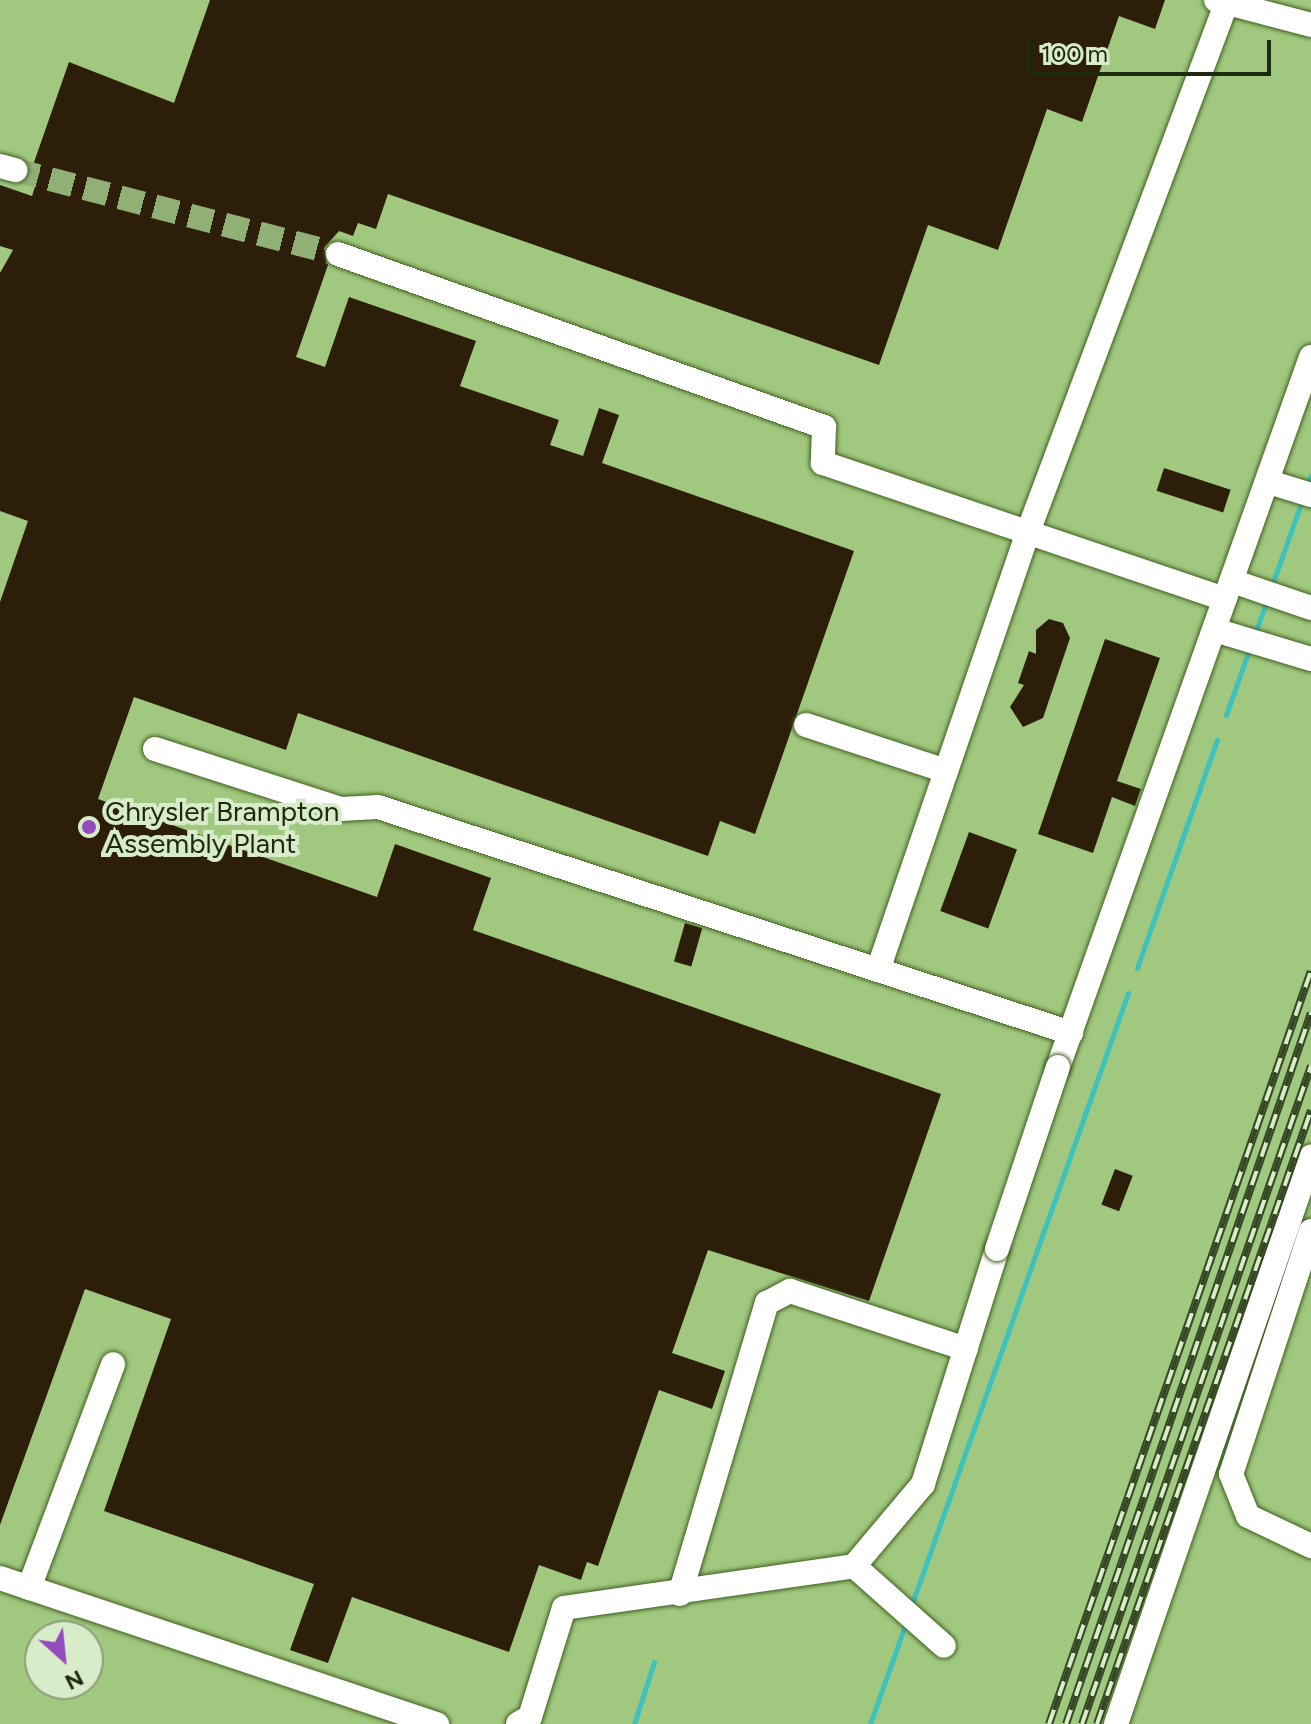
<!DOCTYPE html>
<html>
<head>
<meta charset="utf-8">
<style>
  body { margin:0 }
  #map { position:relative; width:1311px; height:1724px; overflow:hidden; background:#add28e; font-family:Figtree,sans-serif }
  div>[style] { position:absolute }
  .built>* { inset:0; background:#a0c87e }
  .stream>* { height:5px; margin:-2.5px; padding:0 2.5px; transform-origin:2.5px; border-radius:2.5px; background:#3fc1bc }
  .building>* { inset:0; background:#2d1e0a; transform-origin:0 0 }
  .minor-tunnel>* { height:24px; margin-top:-12px; transform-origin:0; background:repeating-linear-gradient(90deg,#90b075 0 24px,transparent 0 36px) }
  .roads { filter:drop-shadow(0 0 2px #40601f) drop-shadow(0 0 2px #40601f) }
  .minor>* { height:24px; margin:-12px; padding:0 12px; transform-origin:12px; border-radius:12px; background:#fff }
  .rail>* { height:8px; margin-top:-4px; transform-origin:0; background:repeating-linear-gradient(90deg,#d9ecca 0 15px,#354725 0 30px); box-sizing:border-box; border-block:2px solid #354725 }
  .bridges { filter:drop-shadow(0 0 2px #40601f) drop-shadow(0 0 2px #40601f) }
  .minor-bridge>* { height:24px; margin:-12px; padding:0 12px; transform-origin:12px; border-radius:12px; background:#fff }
  .dots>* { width:22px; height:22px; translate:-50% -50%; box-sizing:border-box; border:4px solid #d9ecca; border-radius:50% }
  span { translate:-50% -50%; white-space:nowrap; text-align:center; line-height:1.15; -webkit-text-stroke:8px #d9ecca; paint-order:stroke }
  .poi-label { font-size:28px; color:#1c2a0f }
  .left { translate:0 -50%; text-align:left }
  .north { position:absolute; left:24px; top:1620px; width:80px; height:80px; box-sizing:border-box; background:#d9ecca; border:2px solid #8d9e7f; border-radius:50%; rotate:153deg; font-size:22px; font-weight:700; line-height:32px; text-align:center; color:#1c2a0f }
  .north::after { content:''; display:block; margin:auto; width:28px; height:36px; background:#944bbd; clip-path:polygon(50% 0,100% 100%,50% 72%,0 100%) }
  .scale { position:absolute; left:1027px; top:40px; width:244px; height:36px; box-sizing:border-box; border:4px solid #1c2a0f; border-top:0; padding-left:10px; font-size:24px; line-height:28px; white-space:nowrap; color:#1c2a0f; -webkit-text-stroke:6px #d9ecca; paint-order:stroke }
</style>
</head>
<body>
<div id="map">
  <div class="built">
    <i style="clip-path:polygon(evenodd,0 0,1311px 0,1311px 1724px,0 1724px,0 0,40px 1636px,88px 1636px,88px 1684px,40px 1684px,40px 1636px)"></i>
  </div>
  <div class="stream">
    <i style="left:1309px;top:480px;width:5px;rotate:-68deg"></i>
    <i style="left:1272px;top:585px;width:84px;rotate:-70.5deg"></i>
    <i style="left:1255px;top:633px;width:33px;rotate:-70deg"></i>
    <i style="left:1226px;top:715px;width:69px;rotate:-70.5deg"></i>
    <i style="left:1137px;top:968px;width:242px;rotate:-70.7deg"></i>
    <i style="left:913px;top:1601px;width:645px;rotate:-70.53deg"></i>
    <i style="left:634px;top:1724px;width:65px;rotate:-72.1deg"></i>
    <i style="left:870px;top:1724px;width:102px;rotate:-70.5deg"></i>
  </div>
  <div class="building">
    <i style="clip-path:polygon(210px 0,1165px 0,1155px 29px,1119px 16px,1082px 122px,1047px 109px,998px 250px,928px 225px,879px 365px,388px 194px,376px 229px,358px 223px,353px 236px,339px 231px,324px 248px,328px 265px,296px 357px,325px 367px,349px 297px,476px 341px,460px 386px,559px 420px,550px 445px,583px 456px,599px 408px,619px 415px,602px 463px,854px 551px,755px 834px,720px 821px,708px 856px,298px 713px,286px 750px,134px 697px,98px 799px,377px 897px,395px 844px,491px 878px,473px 930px,941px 1094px,869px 1301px,708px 1250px,672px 1353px,725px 1371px,712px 1409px,659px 1390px,598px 1566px,587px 1562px,581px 1580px,539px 1565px,509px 1652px,352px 1597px,328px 1663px,290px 1650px,314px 1584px,104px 1511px,171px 1319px,85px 1289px,0 1525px,0 602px,28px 521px,0 511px,0 273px,13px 250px,0 246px,0 185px,32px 196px,40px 171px,32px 168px,69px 62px,174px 103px)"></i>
    <i style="left:1164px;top:468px;width:70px;height:24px;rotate:18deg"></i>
    <i style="clip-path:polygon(1049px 619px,1063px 623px,1070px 638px,1043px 718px,1023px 727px,1010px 707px,1024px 685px,1018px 683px,1029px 651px,1036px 654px,1036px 630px)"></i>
    <i style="clip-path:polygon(1105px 639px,1160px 658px,1117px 781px,1141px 789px,1135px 806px,1112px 797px,1093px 853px,1038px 834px)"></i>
    <i style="left:969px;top:832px;width:51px;height:84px;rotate:20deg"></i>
    <i style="left:685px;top:923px;width:18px;height:40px;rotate:16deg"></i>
    <i style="left:1115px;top:1169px;width:19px;height:38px;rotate:21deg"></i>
  </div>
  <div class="minor-tunnel">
    <i style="left:15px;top:170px;width:334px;rotate:14.6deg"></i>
  </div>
  <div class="roads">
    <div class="minor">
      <i style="left:1216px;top:0;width:98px;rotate:14.7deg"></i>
      <i style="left:0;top:166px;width:16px;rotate:15deg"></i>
      <i style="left:338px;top:254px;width:516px;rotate:19.59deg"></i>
      <i style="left:824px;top:427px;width:36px;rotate:92deg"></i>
      <i style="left:823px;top:463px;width:424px;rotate:18.7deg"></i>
      <i style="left:1269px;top:482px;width:44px;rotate:17.2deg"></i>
      <i style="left:1235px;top:582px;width:80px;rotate:18.9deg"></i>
      <i style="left:1218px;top:631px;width:97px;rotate:16.8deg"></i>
      <i style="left:806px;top:725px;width:147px;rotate:18.2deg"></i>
      <i style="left:155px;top:749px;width:195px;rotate:17.9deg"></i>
      <i style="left:341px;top:809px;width:37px;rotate:-3deg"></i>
      <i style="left:378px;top:807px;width:729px;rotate:18.06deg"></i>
      <i style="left:878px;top:970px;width:463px;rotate:-71.1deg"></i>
      <i style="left:1028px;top:532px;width:564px;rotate:-69.44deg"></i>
      <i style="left:1058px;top:1067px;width:754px;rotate:-70.39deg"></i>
      <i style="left:1311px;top:1231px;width:256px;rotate:108.2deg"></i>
      <i style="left:1231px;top:1474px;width:45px;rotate:68deg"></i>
      <i style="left:1248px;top:1516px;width:70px;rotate:25.5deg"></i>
      <i style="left:854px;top:1566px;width:120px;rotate:41.6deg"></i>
      <i style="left:0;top:1578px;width:461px;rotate:18.5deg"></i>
      <i style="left:29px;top:1588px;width:239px;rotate:-69.4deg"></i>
      <i style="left:680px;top:1594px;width:304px;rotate:-73.4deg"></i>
      <i style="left:767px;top:1303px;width:26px;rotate:-28deg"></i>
      <i style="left:790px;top:1291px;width:185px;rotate:18.2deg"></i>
      <i style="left:518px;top:1724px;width:14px;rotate:-30deg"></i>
      <i style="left:530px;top:1717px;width:114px;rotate:-72.7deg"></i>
      <i style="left:564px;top:1608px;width:293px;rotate:-8.2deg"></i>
      <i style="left:854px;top:1566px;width:107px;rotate:-49.9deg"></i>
      <i style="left:923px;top:1484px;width:246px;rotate:-72.5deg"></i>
      <i style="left:1116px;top:1724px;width:600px;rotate:-71.02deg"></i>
    </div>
  </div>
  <div class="rail">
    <i style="left:1049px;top:1724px;width:797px;rotate:-70.82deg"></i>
    <i style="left:1066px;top:1724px;width:752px;rotate:-70.99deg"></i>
    <i style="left:1082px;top:1724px;width:697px;rotate:-70.81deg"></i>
    <i style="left:1097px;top:1724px;width:650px;rotate:-70.78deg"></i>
  </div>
  <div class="bridges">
    <div class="minor-bridge">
      <i style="left:997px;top:1249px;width:192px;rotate:-71.5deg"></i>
    </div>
  </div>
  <div class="dots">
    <i style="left:89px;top:827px;background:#944bbd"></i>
  </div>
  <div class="poi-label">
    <span class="left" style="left:105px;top:827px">Chrysler Brampton<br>Assembly Plant</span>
  </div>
  <div class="north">N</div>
  <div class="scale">100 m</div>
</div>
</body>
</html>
